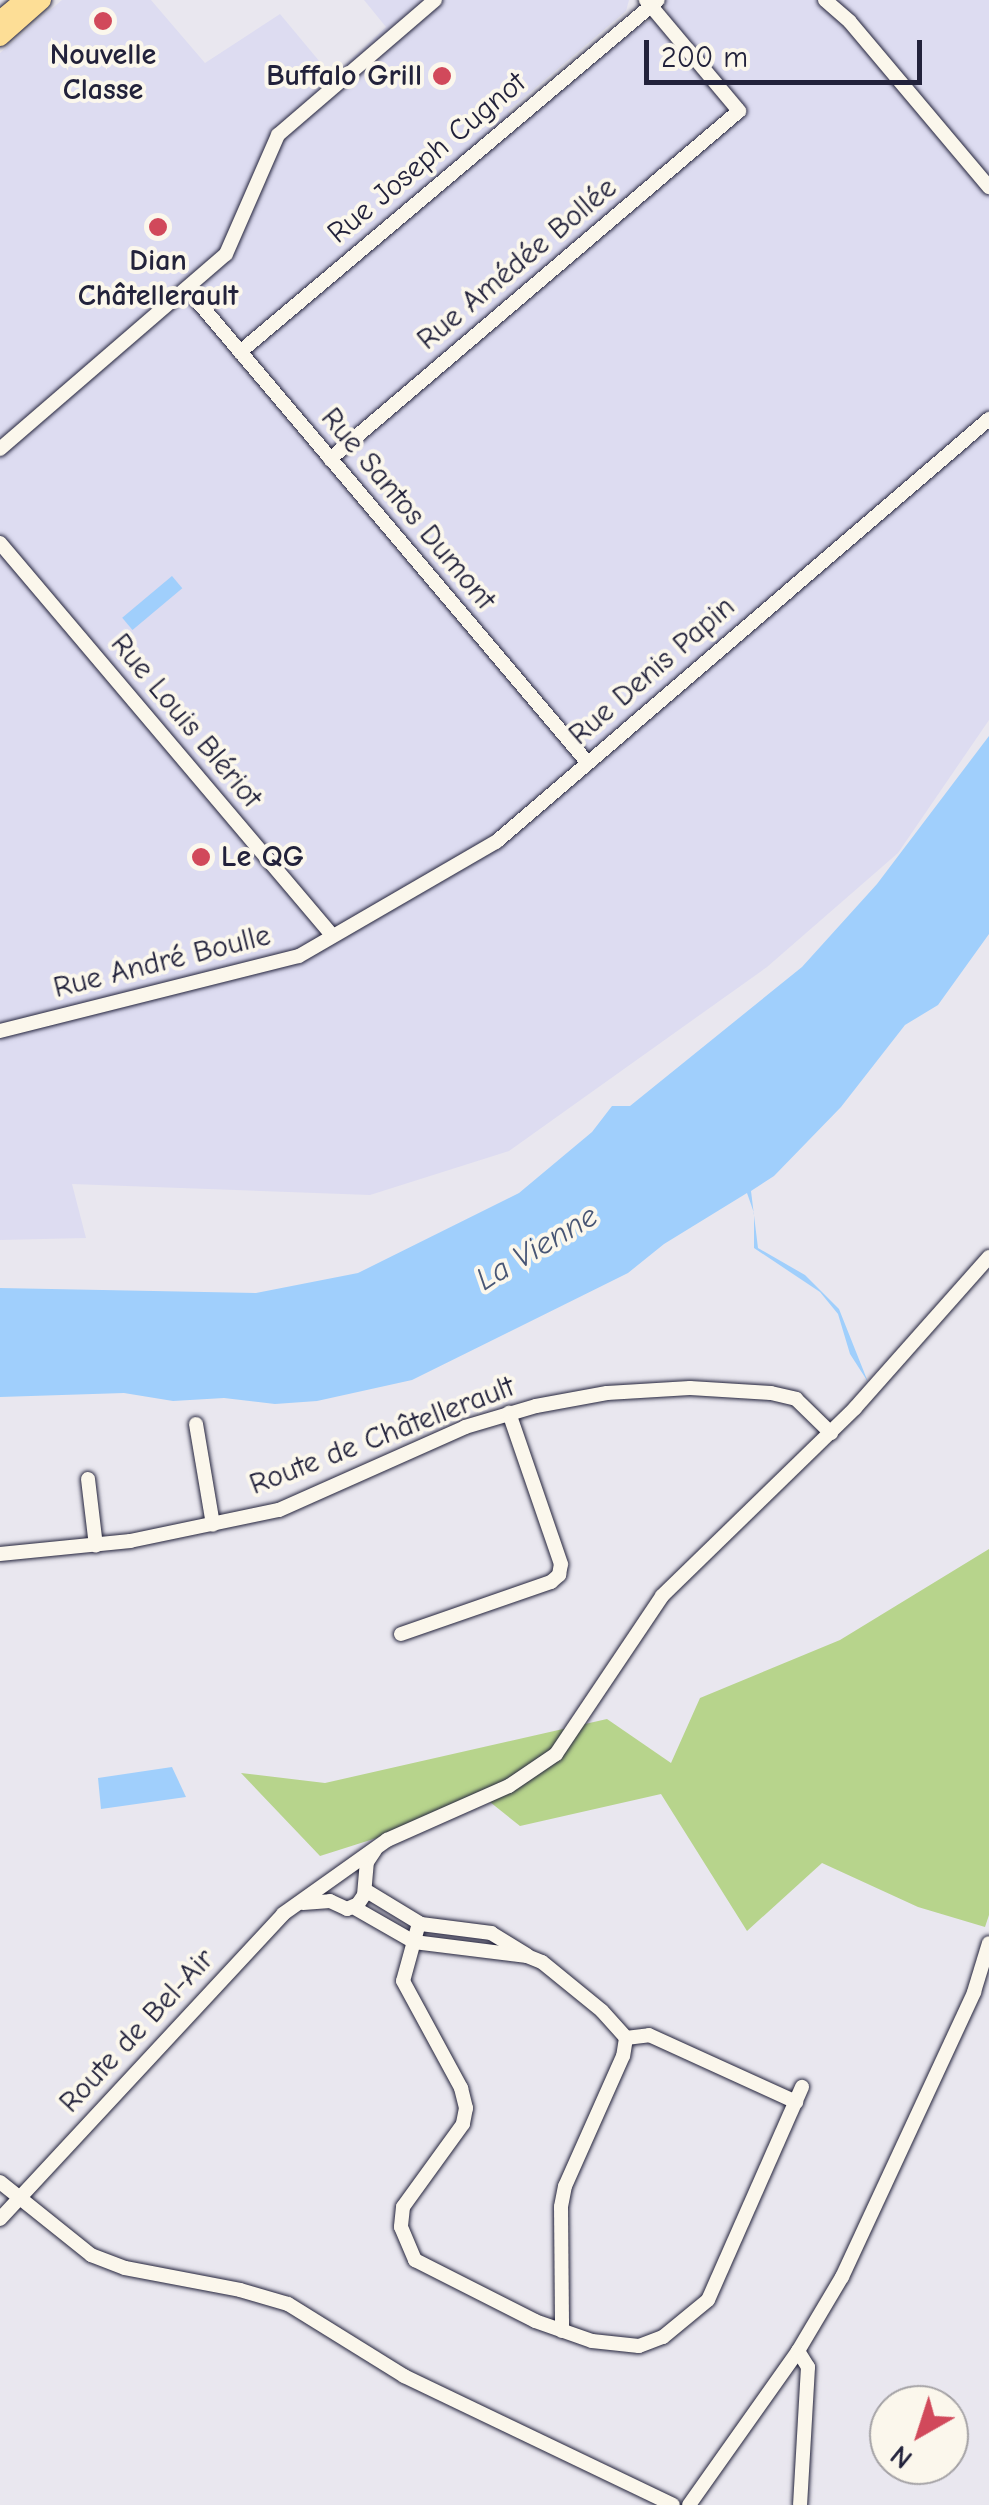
<!DOCTYPE html>
<html>
<head>
<meta charset="utf-8">
<style>
  body { margin:0 }
  #map { position:relative; width:989px; height:2505px; overflow:hidden; background:#e9e7ef; font-family:"Comic Neue",sans-serif }
  div>[style] { position:absolute }
  .built>* { inset:0; background:#dddcf1 }
  .green>* { inset:0; background:#b7d48c }
  .water>* { inset:0; background:#a0cffc; transform-origin:0 0 }
  .roads { filter:drop-shadow(0 0 2px #22223b) drop-shadow(0 0 2px #22223b) }
  .minor>* { height:14px; margin:-7px; padding:0 7px; transform-origin:7px; border-radius:7px; background:#fbf7ec }
  .major>* { height:18px; margin:-9px; padding:0 9px; transform-origin:9px; border-radius:9px; background:#fdde96 }
  .dots>* { width:28px; height:28px; translate:-50% -50%; box-sizing:border-box; border:5px solid #fbf7ec; border-radius:50% }
  span { translate:-50% -50%; white-space:nowrap; text-align:center; line-height:1.15; -webkit-text-stroke:8px #fbf7ec; paint-order:stroke }
  .poi-label { font-size:30px; color:#22223b; font-weight:700 }
  .right { translate:-100% -50%; text-align:right }
  .left { translate:0 -50%; text-align:left }
  .street-label { font-size:30px; color:#22223b }
  .water-label { font-size:32px; color:#485675; font-style:italic }
  .north { position:absolute; left:869px; top:2385px; width:100px; height:100px; box-sizing:border-box; background:#fbf7ec; border:2px solid #a4a2a5; border-radius:50%; rotate:219deg; font-size:28px; font-weight:700; line-height:40px; text-align:center; color:#22223b }
  .north::after { content:''; display:block; margin:auto; width:35px; height:45px; background:#d1495b; clip-path:polygon(50% 0,100% 100%,50% 72%,0 100%) }
  .scale { position:absolute; left:644px; top:40px; width:278px; height:45px; box-sizing:border-box; border:5px solid #22223b; border-top:0; padding-left:12px; font-size:30px; line-height:35px; white-space:nowrap; color:#22223b; -webkit-text-stroke:8px #fbf7ec; paint-order:stroke }
</style>
</head>
<body>
<div id="map">
  <div class="built">
    <i style="clip-path:polygon(62px 0,151px 0,205px 63px,280px 14px,330px 74px,325px 83px,386px 27px,364px 0,629px 0,626px 11px,508px 111px,520px 126px,640px 25px,668px 12px,663px 0,989px 0,989px 720px,898px 853px,767px 967px,509px 1151px,370px 1195px,72px 1184px,86px 1238px,0 1240px,0 53px)"></i>
  </div>
  <div class="green">
    <i style="clip-path:polygon(989px 1549px,989px 1915px,985px 1927px,918px 1907px,822px 1863px,747px 1931px,661px 1794px,520px 1826px,490px 1802px,320px 1856px,241px 1773px,325px 1783px,607px 1719px,671px 1763px,700px 1698px,840px 1640px)"></i>
  </div>
  <div class="water">
    <i style="left:172px;top:576px;width:16px;height:65px;rotate:50deg"></i>
    <i style="clip-path:polygon(989px 736px,989px 934px,938px 1005px,905px 1025px,841px 1107px,774px 1176px,751px 1191px,758px 1248px,805px 1275px,839px 1309px,868px 1382px,850px 1354px,838px 1314px,820px 1292px,754px 1248px,754px 1213px,747px 1193px,664px 1244px,628px 1273px,412px 1380px,317px 1401px,275px 1404px,224px 1398px,173px 1401px,124px 1393px,0 1397px,0 1288px,256px 1293px,358px 1273px,519px 1193px,592px 1132px,612px 1106px,630px 1106px,802px 967px,877px 884px)"></i>
    <i style="clip-path:polygon(172px 1767px,186px 1797px,101px 1809px,98px 1778px)"></i>
  </div>
  <div class="roads">
    <div class="minor">
      <i style="left:825px;top:0;width:33px;rotate:41deg"></i>
      <i style="left:850px;top:22px;width:216px;rotate:49.9deg"></i>
      <i style="left:188px;top:290px;width:618px;rotate:49.79deg"></i>
      <i style="left:240px;top:352px;width:546px;rotate:-40.1deg"></i>
      <i style="left:0;top:449px;width:298px;rotate:-40.8deg"></i>
      <i style="left:226px;top:254px;width:130px;rotate:-66.4deg"></i>
      <i style="left:278px;top:135px;width:207px;rotate:-40.7deg"></i>
      <i style="left:330px;top:459px;width:537px;rotate:-40.39deg"></i>
      <i style="left:739px;top:111px;width:145px;rotate:-130deg"></i>
      <i style="left:0;top:543px;width:512px;rotate:49.75deg"></i>
      <i style="left:0;top:1031px;width:308px;rotate:-14.1deg"></i>
      <i style="left:299px;top:956px;width:228px;rotate:-30.1deg"></i>
      <i style="left:496px;top:842px;width:650px;rotate:-40.63deg"></i>
      <i style="left:196px;top:1424px;width:102px;rotate:80.4deg"></i>
      <i style="left:88px;top:1479px;width:67px;rotate:83.2deg"></i>
      <i style="left:0;top:1554px;width:131px;rotate:-5.7deg"></i>
      <i style="left:130px;top:1541px;width:152px;rotate:-11.8deg"></i>
      <i style="left:279px;top:1510px;width:204px;rotate:-24deg"></i>
      <i style="left:465px;top:1427px;width:74px;rotate:-16.5deg"></i>
      <i style="left:536px;top:1406px;width:72px;rotate:-10.4deg"></i>
      <i style="left:607px;top:1393px;width:83px;rotate:-3.4deg"></i>
      <i style="left:690px;top:1388px;width:81px;rotate:3.5deg"></i>
      <i style="left:771px;top:1393px;width:26px;rotate:13deg"></i>
      <i style="left:796px;top:1399px;width:49px;rotate:44.2deg"></i>
      <i style="left:401px;top:1634px;width:159px;rotate:-19.1deg"></i>
      <i style="left:551px;top:1582px;width:11px;rotate:-41deg"></i>
      <i style="left:559px;top:1575px;width:11px;rotate:-80deg"></i>
      <i style="left:561px;top:1564px;width:160px;rotate:-109deg"></i>
      <i style="left:365px;top:1890px;width:66px;rotate:31.3deg"></i>
      <i style="left:421px;top:1924px;width:71px;rotate:7.3deg"></i>
      <i style="left:491px;top:1933px;width:42px;rotate:31.4deg"></i>
      <i style="left:303px;top:1903px;width:27px;rotate:-4deg"></i>
      <i style="left:330px;top:1901px;width:19px;rotate:25deg"></i>
      <i style="left:347px;top:1909px;width:12px;rotate:-24deg"></i>
      <i style="left:358px;top:1904px;width:11px;rotate:-56deg"></i>
      <i style="left:364px;top:1895px;width:33px;rotate:-85deg"></i>
      <i style="left:367px;top:1862px;width:14px;rotate:-56deg"></i>
      <i style="left:353px;top:1907px;width:70px;rotate:29.8deg"></i>
      <i style="left:414px;top:1942px;width:114px;rotate:7.1deg"></i>
      <i style="left:527px;top:1956px;width:16px;rotate:22deg"></i>
      <i style="left:542px;top:1962px;width:77px;rotate:39.2deg"></i>
      <i style="left:602px;top:2011px;width:36px;rotate:48deg"></i>
      <i style="left:626px;top:2038px;width:18px;rotate:99deg"></i>
      <i style="left:623px;top:2056px;width:142px;rotate:114deg"></i>
      <i style="left:565px;top:2186px;width:21px;rotate:101deg"></i>
      <i style="left:561px;top:2207px;width:124px;rotate:89.5deg"></i>
      <i style="left:419px;top:1923px;width:60px;rotate:105.4deg"></i>
      <i style="left:403px;top:1981px;width:122px;rotate:61.5deg"></i>
      <i style="left:461px;top:2088px;width:21px;rotate:76deg"></i>
      <i style="left:466px;top:2108px;width:16px;rotate:101deg"></i>
      <i style="left:463px;top:2124px;width:102px;rotate:125.9deg"></i>
      <i style="left:403px;top:2207px;width:20px;rotate:96deg"></i>
      <i style="left:401px;top:2227px;width:36px;rotate:67deg"></i>
      <i style="left:415px;top:2260px;width:135px;rotate:26.9deg"></i>
      <i style="left:535px;top:2321px;width:60px;rotate:19.3deg"></i>
      <i style="left:592px;top:2341px;width:47px;rotate:6.1deg"></i>
      <i style="left:639px;top:2346px;width:26px;rotate:-21deg"></i>
      <i style="left:663px;top:2337px;width:58px;rotate:-39.4deg"></i>
      <i style="left:708px;top:2300px;width:233px;rotate:-66.2deg"></i>
      <i style="left:626px;top:2038px;width:23px;rotate:-7deg"></i>
      <i style="left:649px;top:2035px;width:162px;rotate:24.5deg"></i>
      <i style="left:0;top:2182px;width:117px;rotate:38.7deg"></i>
      <i style="left:91px;top:2255px;width:36px;rotate:21deg"></i>
      <i style="left:125px;top:2268px;width:117px;rotate:10.8deg"></i>
      <i style="left:240px;top:2290px;width:50px;rotate:16.3deg"></i>
      <i style="left:288px;top:2304px;width:137px;rotate:31.8deg"></i>
      <i style="left:404px;top:2376px;width:298px;rotate:25.6deg"></i>
      <i style="left:0;top:2219px;width:416px;rotate:-47.1deg"></i>
      <i style="left:283px;top:1914px;width:128px;rotate:-35.4deg"></i>
      <i style="left:387px;top:1840px;width:133px;rotate:-23.9deg"></i>
      <i style="left:509px;top:1786px;width:57px;rotate:-34.2deg"></i>
      <i style="left:556px;top:1754px;width:190px;rotate:-56.1deg"></i>
      <i style="left:662px;top:1596px;width:269px;rotate:-44.2deg"></i>
      <i style="left:855px;top:1408px;width:202px;rotate:-48.4deg"></i>
      <i style="left:798px;top:2351px;width:19px;rotate:58deg"></i>
      <i style="left:808px;top:2367px;width:138px;rotate:93.3deg"></i>
      <i style="left:689px;top:2505px;width:189px;rotate:-54.7deg"></i>
      <i style="left:798px;top:2351px;width:86px;rotate:-59.3deg"></i>
      <i style="left:842px;top:2277px;width:314px;rotate:-65.1deg"></i>
      <i style="left:974px;top:1992px;width:51px;rotate:-73deg"></i>
    </div>
    <div class="major">
      <i style="left:0;top:20px;width:31px;rotate:-40deg"></i>
      <i style="left:0;top:37px;width:56px;rotate:-41.4deg"></i>
    </div>
  </div>
  <div class="dots">
    <i style="left:103px;top:21px;background:#d1495b"></i>
    <i style="left:442px;top:76px;background:#d1495b"></i>
    <i style="left:158px;top:227px;background:#d1495b"></i>
    <i style="left:201px;top:857px;background:#d1495b"></i>
  </div>
  <div class="poi-label">
    <span style="left:103px;top:72px">Nouvelle<br>Classe</span>
    <span class="right" style="left:422px;top:76px">Buffalo Grill</span>
    <span style="left:158px;top:278px">Dian<br>Châtellerault</span>
    <span class="left" style="left:221px;top:857px">Le QG</span>
  </div>
  <div class="street-label">
    <span style="left:427px;top:158px;rotate:-40deg">Rue Joseph Cugnot</span>
    <span style="left:517px;top:264px;rotate:-40deg">Rue Amédée Bollée</span>
    <span style="left:408px;top:509px;rotate:50deg">Rue Santos Dumont</span>
    <span style="left:652px;top:671px;rotate:-41deg">Rue Denis Papin</span>
    <span style="left:186px;top:721px;rotate:50deg">Rue Louis Blériot</span>
    <span style="left:162px;top:962px;rotate:-14deg">Rue André Boulle</span>
    <span style="left:382px;top:1436px;rotate:-21deg">Route de Châtellerault</span>
    <span style="left:137px;top:2031px;rotate:-47deg">Route de Bel-Air</span>
  </div>
  <div class="water-label">
    <span style="left:537px;top:1248px;rotate:-31deg">La Vienne</span>
  </div>
  <div class="north">N</div>
  <div class="scale">200 m</div>
</div>
</body>
</html>
